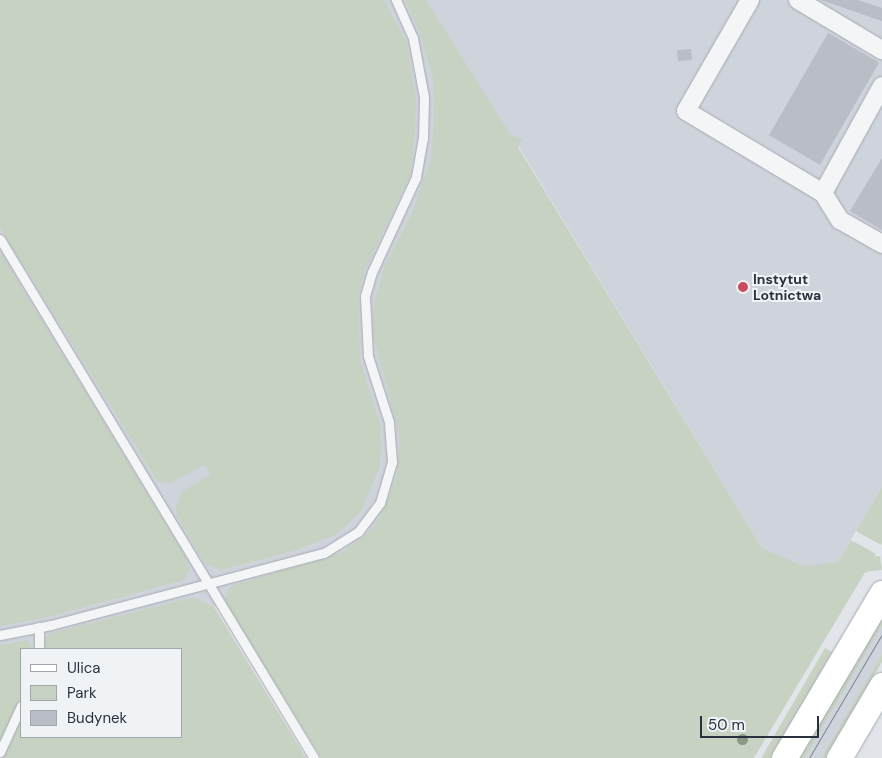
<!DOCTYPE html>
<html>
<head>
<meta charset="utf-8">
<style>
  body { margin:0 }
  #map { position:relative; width:882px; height:758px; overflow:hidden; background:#e1e4e9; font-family:"DM Sans",sans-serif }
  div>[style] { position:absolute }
  .built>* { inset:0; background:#cfd3db }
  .green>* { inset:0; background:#c7d2c2; transform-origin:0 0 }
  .building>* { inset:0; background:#b8bdc6; transform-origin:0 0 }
  .roads { filter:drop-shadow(0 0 1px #a6abb3) drop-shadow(0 0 1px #a6abb3) }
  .lane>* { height:9px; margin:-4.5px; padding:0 4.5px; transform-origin:4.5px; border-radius:4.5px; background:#f3f5f7 }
  .street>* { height:18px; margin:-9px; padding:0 9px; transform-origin:9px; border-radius:9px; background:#f3f5f7 }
  .secondary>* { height:25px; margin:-12.5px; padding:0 12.5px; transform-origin:12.5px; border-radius:12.5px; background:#fff }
  .tram>* { height:1px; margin:-0.5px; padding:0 0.5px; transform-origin:0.5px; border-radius:0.5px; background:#7b8492 }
  .trees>* { width:11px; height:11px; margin:-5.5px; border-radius:50%; background:#898 }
  .dots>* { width:14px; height:14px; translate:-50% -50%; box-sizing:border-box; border:2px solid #f0f3f6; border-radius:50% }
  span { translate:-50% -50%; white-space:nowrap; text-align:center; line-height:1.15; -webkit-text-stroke:4px #f0f3f6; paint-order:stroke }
  .poi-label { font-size:14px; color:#2a3240; font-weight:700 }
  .left { translate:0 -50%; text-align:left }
  .legend { position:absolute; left:20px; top:648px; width:162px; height:90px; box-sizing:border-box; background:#f0f3f6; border:1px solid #a1a6ad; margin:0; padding:6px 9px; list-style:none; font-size:15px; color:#2a3240 }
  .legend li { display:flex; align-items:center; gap:10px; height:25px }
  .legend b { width:25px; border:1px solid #a1a6ad }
  .scale { position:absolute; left:700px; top:716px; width:119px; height:22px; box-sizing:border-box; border:2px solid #2a3240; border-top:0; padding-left:6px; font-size:15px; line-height:18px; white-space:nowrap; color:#2a3240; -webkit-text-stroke:4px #f0f3f6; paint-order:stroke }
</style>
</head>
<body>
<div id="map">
  <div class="built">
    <i style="clip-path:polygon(0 0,882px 0,882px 487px,828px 578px,762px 548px,519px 147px,404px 481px,357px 566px,227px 600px,214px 607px,209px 604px,63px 649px,21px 649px,21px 737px,15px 758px,0 758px)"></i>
    <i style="clip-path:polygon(882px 626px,882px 654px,821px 758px,805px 758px)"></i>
  </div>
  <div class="green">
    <i style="clip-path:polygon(0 0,384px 0,406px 41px,416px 98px,415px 135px,410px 175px,365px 270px,358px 295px,360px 359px,380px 424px,382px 447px,379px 468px,362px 510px,337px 534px,297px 550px,222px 570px,206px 565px,177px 516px,176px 507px,182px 492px,211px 474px,204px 465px,171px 483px,158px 482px,0 227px)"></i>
    <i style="clip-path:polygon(405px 0,426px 0,510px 134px,522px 139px,518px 147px,762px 548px,828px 577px,851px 540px,876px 554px,754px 758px,321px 758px,224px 601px,228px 589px,234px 585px,341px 553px,368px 533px,381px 516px,397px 477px,400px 437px,373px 334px,373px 308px,384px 268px,412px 213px,431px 160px,434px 119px,433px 78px,419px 31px)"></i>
    <i style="clip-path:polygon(0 252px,185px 556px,190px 570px,184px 580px,48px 617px,0 626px)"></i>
    <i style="clip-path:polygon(882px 487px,882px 543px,881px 545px,856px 531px)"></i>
    <i style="left:880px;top:556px;width:14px;height:100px;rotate:82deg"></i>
    <i style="clip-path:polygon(194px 597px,214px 607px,306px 758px,3px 758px,21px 717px,21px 737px,181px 737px,181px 649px,42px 649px,48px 634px)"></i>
    <i style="clip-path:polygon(882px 618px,882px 626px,805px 758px,799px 758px)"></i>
    <i style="clip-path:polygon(27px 640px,33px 649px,21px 649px,21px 697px,0 743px,0 645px)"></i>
    <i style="left:825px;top:648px;width:8px;height:128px;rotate:30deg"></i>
    <i style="clip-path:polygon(882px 654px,882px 662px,825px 758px,821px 758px)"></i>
  </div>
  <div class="building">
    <i style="clip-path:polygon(821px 0,858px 0,882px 8px,882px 21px)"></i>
    <i style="left:828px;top:33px;width:59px;height:118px;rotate:30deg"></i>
    <i style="left:691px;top:49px;width:11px;height:14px;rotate:85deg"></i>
    <i style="clip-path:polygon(882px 158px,882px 230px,850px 211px)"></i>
  </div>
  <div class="roads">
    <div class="lane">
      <i style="left:0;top:239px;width:607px;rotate:58.83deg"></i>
      <i style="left:39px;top:627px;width:22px;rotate:90deg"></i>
      <i style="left:0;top:635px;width:52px;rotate:-11.1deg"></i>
      <i style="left:51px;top:625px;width:282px;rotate:-14.8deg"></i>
      <i style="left:324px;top:553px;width:40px;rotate:-32deg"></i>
      <i style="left:358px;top:532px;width:36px;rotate:-53deg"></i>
      <i style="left:380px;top:503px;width:43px;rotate:-73.7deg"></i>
      <i style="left:392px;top:462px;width:40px;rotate:-94.3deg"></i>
      <i style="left:389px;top:422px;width:69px;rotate:-107.7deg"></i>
      <i style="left:368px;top:356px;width:60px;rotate:-92.9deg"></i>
      <i style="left:365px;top:296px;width:25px;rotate:-74deg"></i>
      <i style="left:372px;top:272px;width:105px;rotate:-65.1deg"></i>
      <i style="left:416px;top:177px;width:39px;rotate:-80deg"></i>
      <i style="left:423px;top:139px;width:42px;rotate:-88.6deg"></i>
      <i style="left:424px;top:97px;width:60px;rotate:-100.6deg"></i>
      <i style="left:413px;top:38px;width:42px;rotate:-114.1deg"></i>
      <i style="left:0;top:752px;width:51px;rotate:-65.5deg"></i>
    </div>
    <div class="street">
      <i style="left:750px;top:0;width:128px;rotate:120deg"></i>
      <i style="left:686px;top:111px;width:160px;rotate:30.9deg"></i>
      <i style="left:823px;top:193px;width:32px;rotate:58deg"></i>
      <i style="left:840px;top:220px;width:48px;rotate:29.7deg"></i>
      <i style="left:798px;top:0;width:98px;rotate:30.8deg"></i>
      <i style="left:823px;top:193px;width:122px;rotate:-61.1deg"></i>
    </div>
    <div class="secondary">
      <i style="left:784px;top:758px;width:192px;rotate:-59.3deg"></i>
      <i style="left:839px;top:758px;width:85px;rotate:-59.5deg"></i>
    </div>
  </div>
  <div class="tram">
    <i style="left:809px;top:758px;width:144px;rotate:-59.5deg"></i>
  </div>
  <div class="trees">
    <i style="left:742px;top:739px"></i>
  </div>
  <div class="dots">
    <i style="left:743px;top:287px;background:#c94b5f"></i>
  </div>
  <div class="poi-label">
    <span class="left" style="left:753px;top:287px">Instytut<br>Lotnictwa</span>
  </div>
  <ul class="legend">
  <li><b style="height:6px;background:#fff"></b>Ulica</li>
  <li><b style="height:14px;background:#c7d2c2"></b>Park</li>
  <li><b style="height:14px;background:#b8bdc6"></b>Budynek</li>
  </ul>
  <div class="scale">50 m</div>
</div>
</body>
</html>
